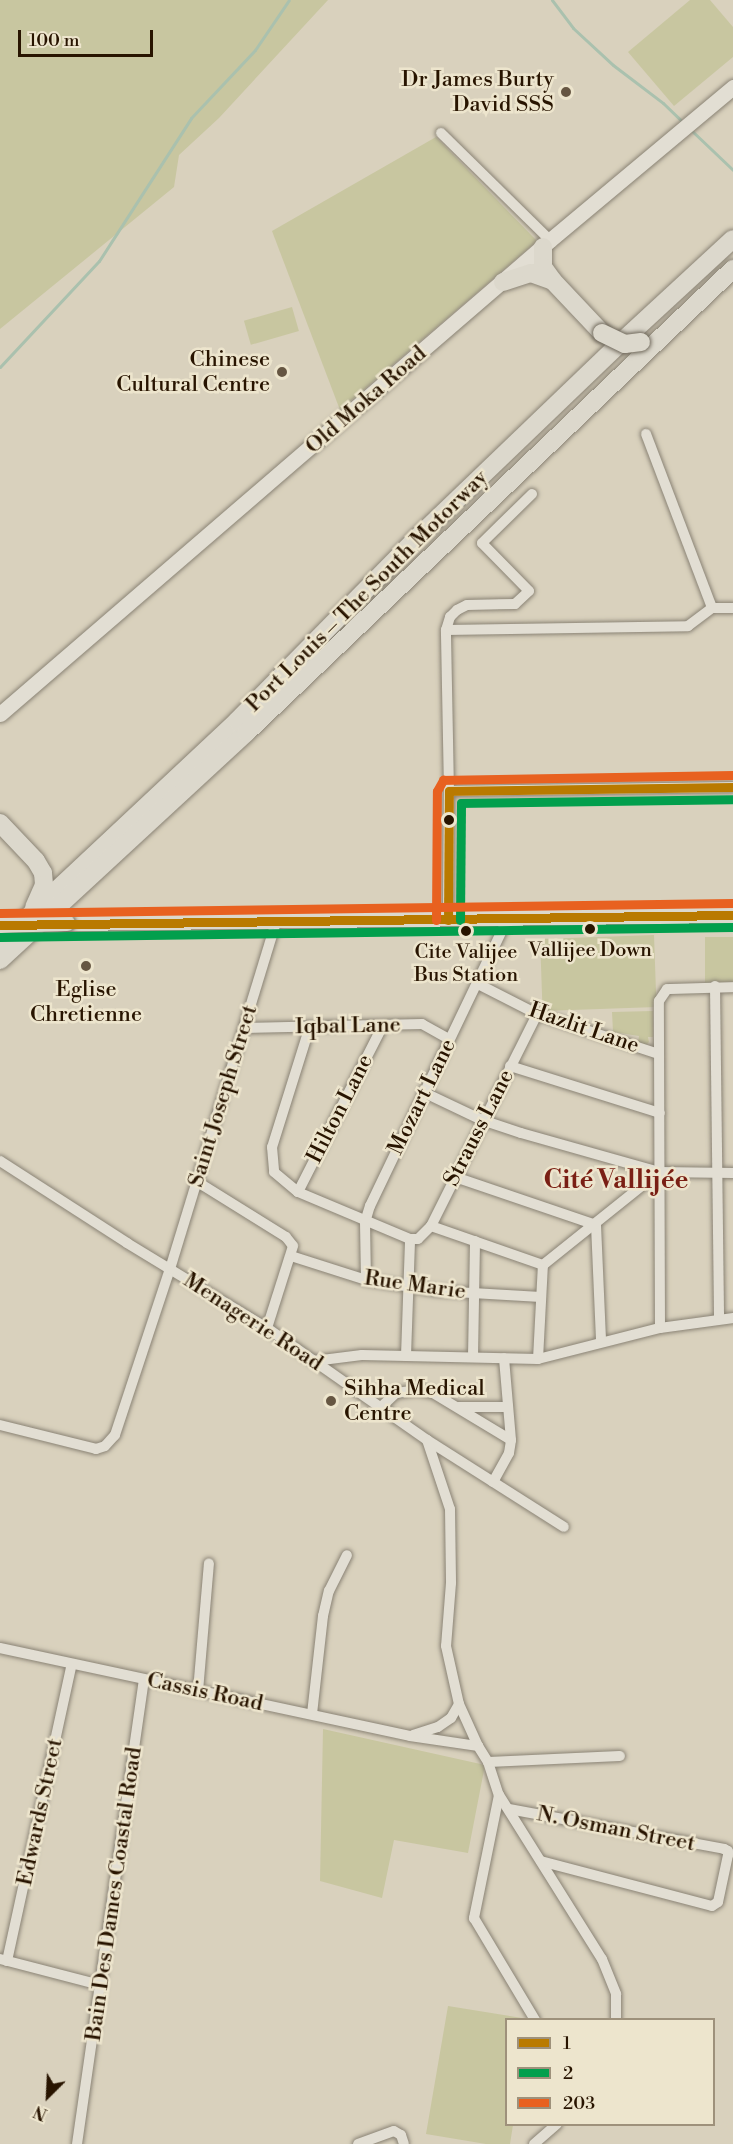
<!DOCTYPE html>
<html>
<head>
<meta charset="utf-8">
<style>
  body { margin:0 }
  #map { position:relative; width:733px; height:2144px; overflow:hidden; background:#d9d1bd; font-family:"Libre Bodoni",serif }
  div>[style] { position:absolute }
  .green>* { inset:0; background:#c8c6a0; transform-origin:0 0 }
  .stream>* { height:3px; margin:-1.5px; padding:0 1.5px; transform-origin:1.5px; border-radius:1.5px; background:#aac1ae }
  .roads { filter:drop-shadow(0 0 2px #8a8375) drop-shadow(0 0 2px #8a8375) }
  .minor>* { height:10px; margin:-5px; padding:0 5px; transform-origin:5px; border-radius:5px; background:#e2ded3 }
  .secondary>* { height:15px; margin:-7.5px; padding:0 7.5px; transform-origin:7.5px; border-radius:7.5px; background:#e2ded3 }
  .primary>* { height:16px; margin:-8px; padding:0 8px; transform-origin:8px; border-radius:8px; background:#dcd8cc }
  .trunk>* { height:18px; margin:-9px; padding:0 9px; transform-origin:9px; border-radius:9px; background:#dcd8cc }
  .bridges { filter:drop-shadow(0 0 2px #70695c) drop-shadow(0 0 2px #70695c) }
  .primary-bridge>* { height:16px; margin:-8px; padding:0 8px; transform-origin:8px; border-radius:8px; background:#dcd8cc }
  .trunk-bridge>* { height:18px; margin:-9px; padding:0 9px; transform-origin:9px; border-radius:9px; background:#dcd8cc }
  .bus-1>* { height:9px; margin:-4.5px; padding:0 4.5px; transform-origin:4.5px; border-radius:4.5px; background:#b97a00 }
  .bus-2>* { height:9px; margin:-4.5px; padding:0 4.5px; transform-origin:4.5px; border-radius:4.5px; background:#029f4d }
  .bus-3>* { height:9px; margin:-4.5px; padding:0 4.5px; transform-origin:4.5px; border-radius:4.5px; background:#e86120 }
  .dots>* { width:16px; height:16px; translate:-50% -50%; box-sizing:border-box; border:3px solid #ede5cd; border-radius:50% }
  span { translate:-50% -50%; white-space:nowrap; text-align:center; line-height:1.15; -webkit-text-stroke:5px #ede5cd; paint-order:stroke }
  .bus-label { font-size:20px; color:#281400 }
  .poi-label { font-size:22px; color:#281400 }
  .right { translate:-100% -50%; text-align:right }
  .left { translate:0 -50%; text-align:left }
  .street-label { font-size:22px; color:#281400 }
  .quarter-label { font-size:26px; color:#7a1f14; font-weight:700 }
  .legend { position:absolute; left:505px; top:2018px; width:210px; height:108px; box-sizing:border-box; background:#ede5cd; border:2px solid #9e917b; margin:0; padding:8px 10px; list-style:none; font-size:18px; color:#281400 }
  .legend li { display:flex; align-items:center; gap:12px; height:30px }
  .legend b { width:30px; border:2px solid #9e917b }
  .north { position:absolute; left:18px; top:2066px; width:60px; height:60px; -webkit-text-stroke:4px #ede5cd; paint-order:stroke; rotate:204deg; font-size:16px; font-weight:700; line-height:24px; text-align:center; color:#281400 }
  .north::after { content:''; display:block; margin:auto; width:21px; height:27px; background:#281400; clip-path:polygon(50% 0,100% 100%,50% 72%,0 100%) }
  .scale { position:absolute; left:18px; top:30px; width:135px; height:27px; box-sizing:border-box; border:3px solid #281400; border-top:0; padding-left:8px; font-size:18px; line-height:21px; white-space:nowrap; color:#281400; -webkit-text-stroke:4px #ede5cd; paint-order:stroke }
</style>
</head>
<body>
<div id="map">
  <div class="green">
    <i style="clip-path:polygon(0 0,328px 0,219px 118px,179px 155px,174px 187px,0 329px)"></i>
    <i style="clip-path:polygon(690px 0,710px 0,733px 27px,733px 57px,674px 106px,628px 52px)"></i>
    <i style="clip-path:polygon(436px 137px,537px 241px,340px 410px,272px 231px)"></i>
    <i style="left:292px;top:307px;width:25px;height:50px;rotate:74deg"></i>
    <i style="left:654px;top:935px;width:72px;height:114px;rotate:88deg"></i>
    <i style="left:705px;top:937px;width:28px;height:46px"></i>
    <i style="clip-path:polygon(653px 1011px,653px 1037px,648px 1037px,649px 1042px,645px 1046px,638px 1043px,639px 1036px,613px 1032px,612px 1012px)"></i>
    <i style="clip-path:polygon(323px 1729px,485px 1765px,468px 1853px,394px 1840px,382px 1898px,320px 1881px)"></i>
    <i style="clip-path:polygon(448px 2006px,528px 2019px,506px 2020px,506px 2124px,513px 2125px,510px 2144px,486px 2144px,426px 2134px)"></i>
  </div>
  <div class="stream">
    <i style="left:552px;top:0;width:35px;rotate:53deg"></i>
    <i style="left:573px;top:28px;width:54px;rotate:42.8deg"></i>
    <i style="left:613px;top:65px;width:63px;rotate:37.2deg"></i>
    <i style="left:663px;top:103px;width:29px;rotate:44deg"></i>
    <i style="left:691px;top:130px;width:58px;rotate:43.6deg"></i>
    <i style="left:0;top:367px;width:145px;rotate:-47deg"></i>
    <i style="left:99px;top:261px;width:170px;rotate:-57.2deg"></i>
    <i style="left:191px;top:118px;width:93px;rotate:-46.7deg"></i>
    <i style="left:255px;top:50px;width:60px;rotate:-55.8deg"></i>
  </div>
  <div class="roads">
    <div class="minor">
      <i style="left:441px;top:133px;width:153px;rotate:44.5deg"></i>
      <i style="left:646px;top:434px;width:186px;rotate:69.2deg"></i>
      <i style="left:446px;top:630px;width:242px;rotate:-0.9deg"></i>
      <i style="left:688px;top:626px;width:30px;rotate:-37deg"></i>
      <i style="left:712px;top:608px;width:21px"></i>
      <i style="left:449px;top:791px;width:284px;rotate:-0.8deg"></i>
      <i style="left:448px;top:920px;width:129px;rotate:-89.6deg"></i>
      <i style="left:449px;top:791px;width:161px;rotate:-91.1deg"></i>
      <i style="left:446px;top:630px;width:14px;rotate:-73deg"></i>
      <i style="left:450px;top:617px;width:10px;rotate:-45deg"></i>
      <i style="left:457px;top:610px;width:11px;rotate:-27deg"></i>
      <i style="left:467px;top:605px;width:48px;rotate:-1.2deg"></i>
      <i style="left:515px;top:604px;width:19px;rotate:-43deg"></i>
      <i style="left:529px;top:591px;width:67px;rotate:-134.4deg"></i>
      <i style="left:482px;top:543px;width:70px;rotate:-44.4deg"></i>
      <i style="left:478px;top:984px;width:66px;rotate:27deg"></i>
      <i style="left:537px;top:1014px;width:128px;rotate:18.2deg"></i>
      <i style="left:715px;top:986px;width:333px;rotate:89.3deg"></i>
      <i style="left:310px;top:1026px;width:127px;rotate:107.4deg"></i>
      <i style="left:272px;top:1147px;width:25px;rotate:85deg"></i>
      <i style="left:274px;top:1172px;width:31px;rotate:40deg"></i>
      <i style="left:298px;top:1192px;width:121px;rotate:22.8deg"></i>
      <i style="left:410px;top:1239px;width:8px"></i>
      <i style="left:418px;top:1239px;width:18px;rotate:-45deg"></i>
      <i style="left:431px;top:1226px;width:237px;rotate:-63.4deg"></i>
      <i style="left:244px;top:1028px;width:178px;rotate:-1.3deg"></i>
      <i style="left:422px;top:1024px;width:31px;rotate:29deg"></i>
      <i style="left:510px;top:1066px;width:157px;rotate:17.4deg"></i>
      <i style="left:423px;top:1092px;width:65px;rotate:25.4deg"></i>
      <i style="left:482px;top:1120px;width:41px;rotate:18.4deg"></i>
      <i style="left:521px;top:1133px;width:143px;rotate:15.8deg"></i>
      <i style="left:659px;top:1172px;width:74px;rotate:0.8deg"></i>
      <i style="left:0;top:1161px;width:151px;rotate:32.8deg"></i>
      <i style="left:127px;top:1243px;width:164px;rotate:31.3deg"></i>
      <i style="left:267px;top:1328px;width:195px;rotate:35deg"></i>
      <i style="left:427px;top:1440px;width:162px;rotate:32.4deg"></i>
      <i style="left:455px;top:1177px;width:149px;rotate:18.8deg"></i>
      <i style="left:596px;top:1225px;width:116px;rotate:87.5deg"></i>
      <i style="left:196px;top:1181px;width:106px;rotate:31.9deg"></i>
      <i style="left:286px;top:1237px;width:11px;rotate:52deg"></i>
      <i style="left:293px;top:1246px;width:86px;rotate:107.6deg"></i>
      <i style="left:298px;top:1192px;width:187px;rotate:-63deg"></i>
      <i style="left:431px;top:1226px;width:119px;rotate:19.2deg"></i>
      <i style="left:291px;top:1256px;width:79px;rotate:17.7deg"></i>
      <i style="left:366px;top:1280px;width:73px;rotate:8.7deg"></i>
      <i style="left:438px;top:1291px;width:103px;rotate:3.3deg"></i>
      <i style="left:543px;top:1265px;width:149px;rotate:-38.7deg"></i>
      <i style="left:366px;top:1280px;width:58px;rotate:-91deg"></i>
      <i style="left:365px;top:1222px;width:17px;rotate:-73deg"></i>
      <i style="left:370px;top:1206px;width:317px;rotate:-64.4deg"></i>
      <i style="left:660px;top:1328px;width:327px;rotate:-90.2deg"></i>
      <i style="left:659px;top:1001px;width:14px;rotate:-56deg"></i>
      <i style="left:667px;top:989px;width:66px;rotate:-1.7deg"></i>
      <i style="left:406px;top:1356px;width:117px;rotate:-88deg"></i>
      <i style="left:473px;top:1357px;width:116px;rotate:-89deg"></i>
      <i style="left:538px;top:1359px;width:94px;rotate:-87deg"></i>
      <i style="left:314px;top:1361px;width:48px;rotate:-7.1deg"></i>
      <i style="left:362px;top:1355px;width:176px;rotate:1.3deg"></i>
      <i style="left:538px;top:1359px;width:126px;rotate:-14.3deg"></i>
      <i style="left:660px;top:1328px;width:74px;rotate:-7.8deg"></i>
      <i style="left:381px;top:1407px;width:21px;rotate:-43deg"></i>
      <i style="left:396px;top:1393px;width:21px;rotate:-8deg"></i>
      <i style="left:417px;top:1390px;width:16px;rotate:11deg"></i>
      <i style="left:433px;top:1393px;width:91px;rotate:31.1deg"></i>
      <i style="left:458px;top:1407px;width:50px"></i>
      <i style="left:0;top:1425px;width:99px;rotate:14deg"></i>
      <i style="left:96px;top:1449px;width:9px;rotate:-18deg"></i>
      <i style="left:105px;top:1446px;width:15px;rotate:-48deg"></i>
      <i style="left:115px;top:1435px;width:175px;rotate:-71.7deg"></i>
      <i style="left:170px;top:1269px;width:363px;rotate:-73deg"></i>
      <i style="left:427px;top:1440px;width:73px;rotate:71.6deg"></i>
      <i style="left:450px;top:1509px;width:74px;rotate:89.2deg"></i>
      <i style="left:451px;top:1583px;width:63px;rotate:94.5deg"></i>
      <i style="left:446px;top:1646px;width:59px;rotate:77.4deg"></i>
      <i style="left:459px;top:1704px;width:46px;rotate:65.7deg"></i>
      <i style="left:478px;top:1746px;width:19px;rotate:58deg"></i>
      <i style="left:488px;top:1762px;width:35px;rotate:72deg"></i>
      <i style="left:499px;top:1795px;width:194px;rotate:57.9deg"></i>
      <i style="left:602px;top:1959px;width:38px;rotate:68deg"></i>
      <i style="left:616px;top:1994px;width:26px;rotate:90deg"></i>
      <i style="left:493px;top:1482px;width:33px;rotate:-61deg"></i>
      <i style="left:509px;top:1453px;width:13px;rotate:-81deg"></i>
      <i style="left:511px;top:1440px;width:82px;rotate:-94.9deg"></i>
      <i style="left:0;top:1648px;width:419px;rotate:12.1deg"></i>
      <i style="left:410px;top:1736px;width:69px;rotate:8.4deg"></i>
      <i style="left:198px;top:1691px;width:128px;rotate:-85.1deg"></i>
      <i style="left:312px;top:1714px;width:99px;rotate:-83.6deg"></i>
      <i style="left:323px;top:1616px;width:26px;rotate:-77deg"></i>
      <i style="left:329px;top:1591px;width:40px;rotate:-63.4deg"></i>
      <i style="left:413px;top:1735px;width:26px;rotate:-18deg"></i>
      <i style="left:438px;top:1727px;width:16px;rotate:-35deg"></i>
      <i style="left:451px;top:1718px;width:16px;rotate:-60deg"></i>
      <i style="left:488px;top:1762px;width:132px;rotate:-2.6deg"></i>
      <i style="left:499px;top:1795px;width:126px;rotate:101.5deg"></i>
      <i style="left:474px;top:1918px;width:119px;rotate:59.1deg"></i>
      <i style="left:509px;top:1809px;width:219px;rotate:10.5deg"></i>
      <i style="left:724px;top:1849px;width:4px;rotate:27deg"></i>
      <i style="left:728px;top:1851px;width:4px;rotate:90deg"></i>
      <i style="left:728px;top:1855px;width:48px;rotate:102deg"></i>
      <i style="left:718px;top:1902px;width:7px;rotate:146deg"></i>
      <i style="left:712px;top:1906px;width:177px;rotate:-165.3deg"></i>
      <i style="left:0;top:1959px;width:103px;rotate:14.6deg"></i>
      <i style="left:7px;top:1961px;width:304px;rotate:-77.7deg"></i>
      <i style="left:77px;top:2144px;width:469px;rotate:-81.8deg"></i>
      <i style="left:358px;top:2144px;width:38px;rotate:-20deg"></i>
      <i style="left:394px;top:2131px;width:8px;rotate:30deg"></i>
      <i style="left:401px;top:2135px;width:9px;rotate:72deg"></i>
      <i style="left:534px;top:2144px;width:30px;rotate:-41deg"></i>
    </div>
    <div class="secondary">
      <i style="left:0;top:714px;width:726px;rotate:-40.76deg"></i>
      <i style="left:550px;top:240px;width:239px;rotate:-39.9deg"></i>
    </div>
    <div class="primary">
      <i style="left:67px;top:923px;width:666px;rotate:-0.69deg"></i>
    </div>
    <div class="trunk">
      <i style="left:543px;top:247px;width:20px;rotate:90deg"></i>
      <i style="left:543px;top:267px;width:17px;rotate:54deg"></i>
      <i style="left:553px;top:281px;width:71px;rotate:46.7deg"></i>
      <i style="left:503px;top:282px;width:29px;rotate:-18deg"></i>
      <i style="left:531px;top:273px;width:23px;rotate:20deg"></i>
      <i style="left:0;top:823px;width:52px;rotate:46.5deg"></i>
      <i style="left:36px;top:861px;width:14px;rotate:60deg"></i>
      <i style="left:43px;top:873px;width:12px;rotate:85deg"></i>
      <i style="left:44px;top:885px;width:24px;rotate:114deg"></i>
      <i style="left:0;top:943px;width:325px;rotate:-43.1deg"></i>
      <i style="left:237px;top:721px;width:258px;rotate:-45.5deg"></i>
      <i style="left:418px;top:537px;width:277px;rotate:-43.8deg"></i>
      <i style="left:618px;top:345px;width:156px;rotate:-42.7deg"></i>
      <i style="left:0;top:960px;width:335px;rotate:-42.7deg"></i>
      <i style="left:246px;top:733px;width:673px;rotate:-43.61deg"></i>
    </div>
  </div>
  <div class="bridges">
    <div class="primary-bridge">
      <i style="left:0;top:925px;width:67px;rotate:-1.7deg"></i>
    </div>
    <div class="trunk-bridge">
      <i style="left:602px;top:333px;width:25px;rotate:26deg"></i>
      <i style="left:625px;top:344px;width:16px;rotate:-7deg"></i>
    </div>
  </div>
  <div class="bus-1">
    <i style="left:448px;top:920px;width:129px;rotate:-89.6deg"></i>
    <i style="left:449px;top:791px;width:284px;rotate:-0.8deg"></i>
    <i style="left:0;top:925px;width:733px;rotate:-0.78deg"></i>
  </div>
  <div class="bus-2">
    <i style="left:460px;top:920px;width:117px;rotate:-89.5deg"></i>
    <i style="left:461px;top:803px;width:272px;rotate:-0.8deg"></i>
    <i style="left:0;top:937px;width:733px;rotate:-0.78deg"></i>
  </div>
  <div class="bus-3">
    <i style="left:0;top:913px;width:733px;rotate:-0.78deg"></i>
    <i style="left:436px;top:920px;width:129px;rotate:-89.6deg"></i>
    <i style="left:437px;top:791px;width:13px;rotate:-61deg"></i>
    <i style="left:443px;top:780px;width:290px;rotate:-1deg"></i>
  </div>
  <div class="dots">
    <i style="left:566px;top:92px;background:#665642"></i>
    <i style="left:282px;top:372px;background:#665642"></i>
    <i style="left:449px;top:820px;background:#281400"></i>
    <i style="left:590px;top:929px;background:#281400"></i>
    <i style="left:466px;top:931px;background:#281400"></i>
    <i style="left:86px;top:966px;background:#665642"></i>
    <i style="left:331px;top:1401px;background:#665642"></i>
  </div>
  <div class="bus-label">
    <span style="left:590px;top:950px">Vallijee Down</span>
    <span style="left:466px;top:964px">Cite Valijee<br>Bus Station</span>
  </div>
  <div class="poi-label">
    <span class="right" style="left:554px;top:92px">Dr James Burty<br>David SSS</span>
    <span class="right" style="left:270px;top:372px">Chinese<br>Cultural Centre</span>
    <span style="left:86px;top:1002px">Eglise<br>Chretienne</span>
    <span class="left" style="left:344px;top:1401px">Sihha Medical<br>Centre</span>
  </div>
  <div class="street-label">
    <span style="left:366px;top:400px;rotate:-41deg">Old Moka Road</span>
    <span style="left:367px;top:591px;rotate:-45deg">Port Louis – The South Motorway</span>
    <span style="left:348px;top:1026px;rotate:-1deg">Iqbal Lane</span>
    <span style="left:584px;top:1028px;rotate:19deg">Hazlit Lane</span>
    <span style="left:223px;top:1096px;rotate:-73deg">Saint Joseph Street</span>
    <span style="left:422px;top:1097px;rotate:-64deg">Mozart Lane</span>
    <span style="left:340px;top:1109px;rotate:-63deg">Hilton Lane</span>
    <span style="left:479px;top:1128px;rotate:-63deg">Strauss Lane</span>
    <span style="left:415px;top:1285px;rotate:8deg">Rue Marie</span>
    <span style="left:253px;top:1322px;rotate:33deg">Menagerie Road</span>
    <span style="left:205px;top:1692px;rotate:12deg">Cassis Road</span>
    <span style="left:40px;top:1812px;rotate:-78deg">Edwards Street</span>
    <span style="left:616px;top:1829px;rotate:11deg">N. Osman Street</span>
    <span style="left:114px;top:1894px;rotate:-82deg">Bain Des Dames Coastal Road</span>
  </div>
  <div class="quarter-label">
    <span style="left:616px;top:1181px">Cité Vallijée</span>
  </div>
  <ul class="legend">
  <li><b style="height:8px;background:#b97a00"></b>1</li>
  <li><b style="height:8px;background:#029f4d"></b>2</li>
  <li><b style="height:8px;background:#e86120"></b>203</li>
  </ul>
  <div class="north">N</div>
  <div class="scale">100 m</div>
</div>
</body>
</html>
